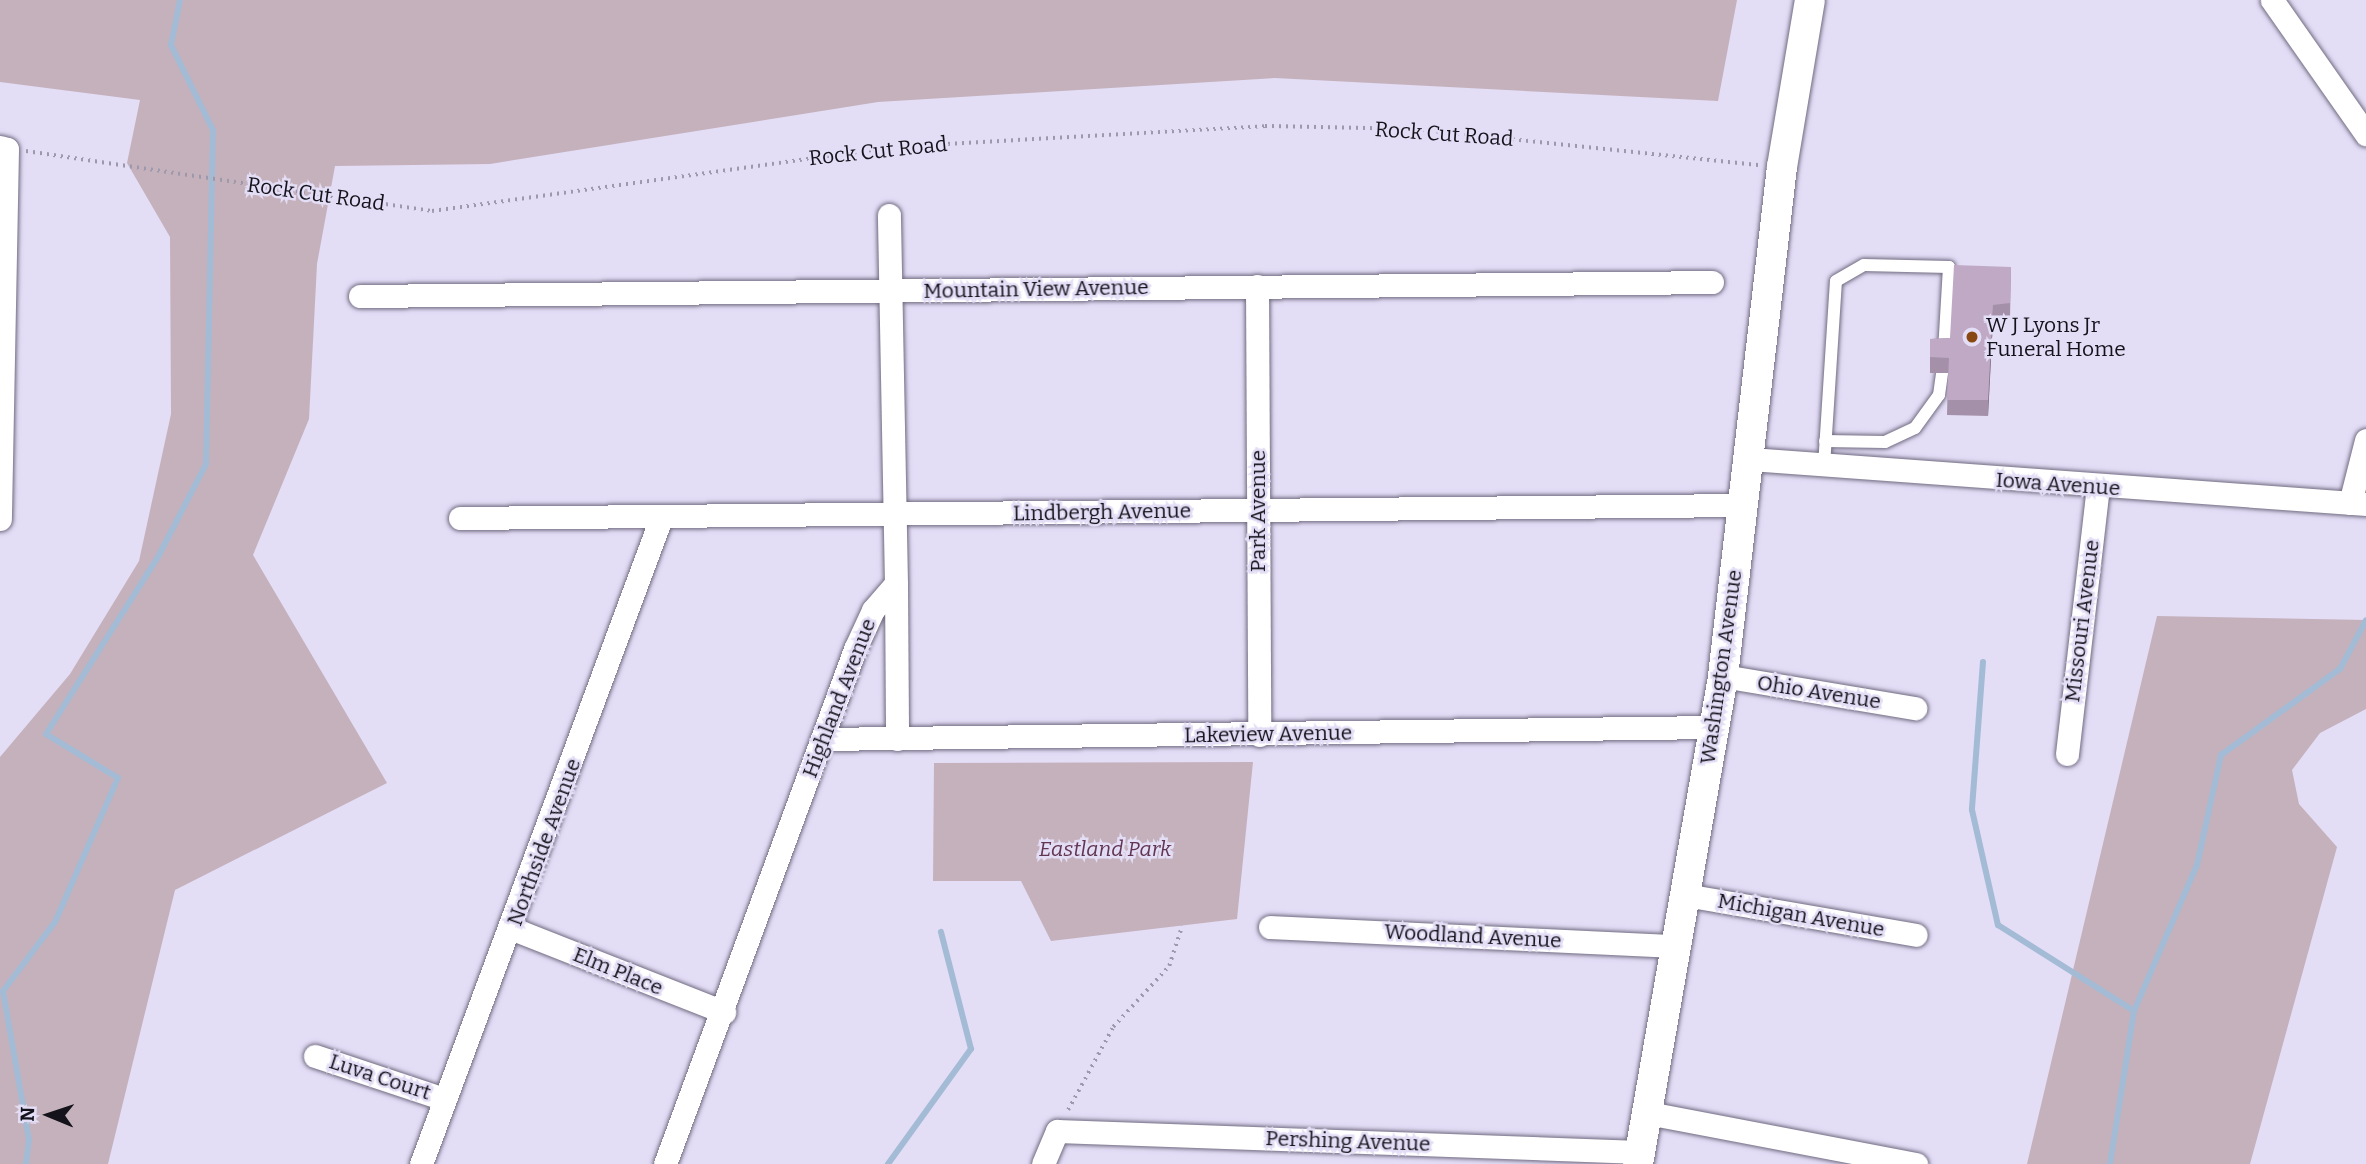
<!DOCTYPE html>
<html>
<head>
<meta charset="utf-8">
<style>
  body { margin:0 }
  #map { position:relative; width:2366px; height:1164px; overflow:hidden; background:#e3ddf6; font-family:Bitter,serif }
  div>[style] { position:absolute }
  .green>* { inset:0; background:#c5b1bc }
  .stream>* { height:6px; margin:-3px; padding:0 3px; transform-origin:3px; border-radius:3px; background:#a3bbd5 }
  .path>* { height:3.5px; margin-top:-1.75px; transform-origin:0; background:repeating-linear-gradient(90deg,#9d98ab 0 2px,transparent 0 7px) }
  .roads { filter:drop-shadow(0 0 2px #716b81) drop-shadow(0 0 2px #716b81) }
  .service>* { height:12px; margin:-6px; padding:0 6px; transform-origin:6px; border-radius:6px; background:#fff }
  .minor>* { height:23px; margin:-11.5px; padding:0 11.5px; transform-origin:11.5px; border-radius:11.5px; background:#fff }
  .tertiary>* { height:30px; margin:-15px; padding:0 15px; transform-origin:15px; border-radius:15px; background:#fff }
  .wall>* { inset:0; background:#a491a9 }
  .shaded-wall>* { inset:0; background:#867689 }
  .building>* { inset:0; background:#bfa9c4 }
  .dots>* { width:19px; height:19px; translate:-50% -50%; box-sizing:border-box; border:4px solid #e3ddf6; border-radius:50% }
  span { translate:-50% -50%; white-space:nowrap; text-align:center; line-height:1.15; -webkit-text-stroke:5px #e3ddf6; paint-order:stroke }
  .street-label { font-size:21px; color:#14121a }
  .poi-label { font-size:21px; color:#14121a }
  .left { translate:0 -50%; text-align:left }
  .park-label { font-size:21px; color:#623550; font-style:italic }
  .north { position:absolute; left:14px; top:1080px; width:70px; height:70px; -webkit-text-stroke:5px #e3ddf6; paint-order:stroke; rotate:272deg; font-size:19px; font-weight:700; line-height:28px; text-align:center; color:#14121a }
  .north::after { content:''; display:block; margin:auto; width:24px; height:32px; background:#14121a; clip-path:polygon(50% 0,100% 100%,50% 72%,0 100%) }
</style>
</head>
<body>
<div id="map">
  <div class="green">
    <i style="clip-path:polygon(0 0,1737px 0,1718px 101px,1275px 78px,878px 102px,490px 164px,335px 166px,317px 264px,309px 419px,253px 555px,387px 783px,175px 890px,108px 1164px,0 1164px,0 757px,70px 674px,139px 561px,171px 414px,170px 237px,127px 163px,140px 100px,0 82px)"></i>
    <i style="clip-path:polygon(2157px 616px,2366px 620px,2366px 709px,2320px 733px,2292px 770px,2299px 804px,2337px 847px,2250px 1164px,2027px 1164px)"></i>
    <i style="clip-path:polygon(1253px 762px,1237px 919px,1051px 941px,1021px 881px,933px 881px,934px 763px)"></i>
  </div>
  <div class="stream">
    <i style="left:1983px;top:662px;width:148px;rotate:94.3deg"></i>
    <i style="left:1972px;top:810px;width:118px;rotate:77.3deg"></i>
    <i style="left:1998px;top:925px;width:161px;rotate:32.3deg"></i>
    <i style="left:26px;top:1164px;width:24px;rotate:-83deg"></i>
    <i style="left:29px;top:1140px;width:151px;rotate:-99.9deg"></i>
    <i style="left:3px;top:991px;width:86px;rotate:-53deg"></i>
    <i style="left:55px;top:922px;width:157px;rotate:-66.4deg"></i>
    <i style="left:118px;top:778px;width:84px;rotate:-148.6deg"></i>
    <i style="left:46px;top:734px;width:212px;rotate:-57.7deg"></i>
    <i style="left:159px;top:555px;width:102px;rotate:-62.7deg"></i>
    <i style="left:206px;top:464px;width:334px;rotate:-88.8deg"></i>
    <i style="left:213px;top:130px;width:95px;rotate:-116.3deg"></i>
    <i style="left:171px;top:45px;width:46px;rotate:-78.7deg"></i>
    <i style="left:888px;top:1164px;width:142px;rotate:-54.2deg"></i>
    <i style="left:971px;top:1049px;width:121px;rotate:-104.4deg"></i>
    <i style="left:2110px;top:1164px;width:155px;rotate:-81.1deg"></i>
    <i style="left:2134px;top:1011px;width:159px;rotate:-66.7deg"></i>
    <i style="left:2197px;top:865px;width:113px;rotate:-77.7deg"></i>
    <i style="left:2221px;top:755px;width:147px;rotate:-35.9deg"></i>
    <i style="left:2340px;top:669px;width:55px;rotate:-62deg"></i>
  </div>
  <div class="path">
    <i style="left:26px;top:151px;width:410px;rotate:8.4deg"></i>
    <i style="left:432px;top:211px;width:464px;rotate:-7.9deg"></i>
    <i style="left:892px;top:147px;width:374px;rotate:-3.2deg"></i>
    <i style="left:1265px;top:126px;width:150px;rotate:1.1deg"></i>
    <i style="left:1415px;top:129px;width:347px;rotate:6deg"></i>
    <i style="left:1068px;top:1110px;width:94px;rotate:-61.5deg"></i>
    <i style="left:1113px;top:1027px;width:83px;rotate:-47.4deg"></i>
    <i style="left:1169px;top:966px;width:42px;rotate:-72deg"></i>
  </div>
  <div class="roads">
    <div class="service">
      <i style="left:1825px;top:441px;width:60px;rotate:1deg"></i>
      <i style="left:1885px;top:442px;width:33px;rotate:-25deg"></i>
      <i style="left:1915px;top:428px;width:41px;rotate:-54deg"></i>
      <i style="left:1939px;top:395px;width:22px;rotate:-82deg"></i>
      <i style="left:1824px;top:466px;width:185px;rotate:-86.3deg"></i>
      <i style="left:1836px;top:281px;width:32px;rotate:-30deg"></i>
      <i style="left:1864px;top:265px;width:85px;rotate:1.3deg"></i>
      <i style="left:1949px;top:267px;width:85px;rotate:93.4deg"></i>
    </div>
    <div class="minor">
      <i style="left:2272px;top:0;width:164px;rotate:55deg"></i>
      <i style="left:0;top:147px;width:7px;rotate:16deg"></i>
      <i style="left:7px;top:149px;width:370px;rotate:91.1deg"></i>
      <i style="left:1257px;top:286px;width:449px;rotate:89.7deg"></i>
      <i style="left:360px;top:296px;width:1352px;rotate:-0.59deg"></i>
      <i style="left:1750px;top:459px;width:618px;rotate:4.18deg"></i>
      <i style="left:2350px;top:503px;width:65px;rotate:-75.7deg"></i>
      <i style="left:460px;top:518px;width:1284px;rotate:-0.58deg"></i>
      <i style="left:896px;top:584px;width:155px;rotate:89.6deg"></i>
      <i style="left:1723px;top:676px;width:195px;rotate:9.5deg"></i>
      <i style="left:822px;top:739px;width:892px;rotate:-0.77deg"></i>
      <i style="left:2067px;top:754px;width:268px;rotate:-83.4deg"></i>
      <i style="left:1685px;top:895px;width:234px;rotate:9.8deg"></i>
      <i style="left:1270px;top:927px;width:405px;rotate:2.7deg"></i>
      <i style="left:513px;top:929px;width:227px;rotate:21.5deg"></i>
      <i style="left:315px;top:1056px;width:136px;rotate:18.4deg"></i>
      <i style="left:1648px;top:1113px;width:273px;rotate:10.8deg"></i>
      <i style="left:421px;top:1164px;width:689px;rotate:-69.62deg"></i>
      <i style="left:665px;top:1164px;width:549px;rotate:-69.75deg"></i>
      <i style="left:855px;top:649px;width:43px;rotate:-65.2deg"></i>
      <i style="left:873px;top:610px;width:35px;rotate:-49deg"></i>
      <i style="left:896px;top:584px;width:369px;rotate:-91.1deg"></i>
      <i style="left:1043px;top:1164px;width:36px;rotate:-67deg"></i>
      <i style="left:1057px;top:1131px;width:583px;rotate:2.06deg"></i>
    </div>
    <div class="tertiary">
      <i style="left:1638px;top:1164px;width:495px;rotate:-80.1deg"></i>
      <i style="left:1723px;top:676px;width:512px;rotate:-83.39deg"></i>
      <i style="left:1782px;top:167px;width:169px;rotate:-80.5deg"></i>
    </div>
  </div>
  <div class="wall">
    <i style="clip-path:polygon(2011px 267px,2010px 318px,1993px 320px,1988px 416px,1947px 415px,1948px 373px,1930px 373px,1930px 339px,1950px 338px)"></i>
  </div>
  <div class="shaded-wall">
    <i style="clip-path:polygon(1993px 305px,1993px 320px,1988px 416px,1988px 400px)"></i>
  </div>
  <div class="building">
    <i style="clip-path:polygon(1954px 265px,2011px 267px,2010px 303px,1993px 305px,1988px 400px,1947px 400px,1949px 358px,1930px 357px,1930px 339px,1950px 338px)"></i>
  </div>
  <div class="dots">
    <i style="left:1972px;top:337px;background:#894812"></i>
  </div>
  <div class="street-label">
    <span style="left:1444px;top:134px;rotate:4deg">Rock Cut Road</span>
    <span style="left:878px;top:151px;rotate:-6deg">Rock Cut Road</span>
    <span style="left:316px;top:194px;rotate:8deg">Rock Cut Road</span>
    <span style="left:1036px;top:289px;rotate:-1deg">Mountain View Avenue</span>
    <span style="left:2058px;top:484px;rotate:4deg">Iowa Avenue</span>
    <span style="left:1258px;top:511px;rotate:-90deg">Park Avenue</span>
    <span style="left:1102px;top:512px;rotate:-1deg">Lindbergh Avenue</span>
    <span style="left:2082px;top:621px;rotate:-83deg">Missouri Avenue</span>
    <span style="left:1721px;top:667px;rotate:-82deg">Washington Avenue</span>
    <span style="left:1819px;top:692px;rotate:9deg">Ohio Avenue</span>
    <span style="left:839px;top:698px;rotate:-69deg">Highland Avenue</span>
    <span style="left:1268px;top:734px;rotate:-1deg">Lakeview Avenue</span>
    <span style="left:544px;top:842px;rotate:-70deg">Northside Avenue</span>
    <span style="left:1801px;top:915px;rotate:10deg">Michigan Avenue</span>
    <span style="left:1473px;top:936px;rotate:3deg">Woodland Avenue</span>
    <span style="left:618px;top:971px;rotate:22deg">Elm Place</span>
    <span style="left:380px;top:1077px;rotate:18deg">Luva Court</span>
    <span style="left:1348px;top:1141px;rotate:2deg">Pershing Avenue</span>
  </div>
  <div class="poi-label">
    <span class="left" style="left:1986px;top:337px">W J Lyons Jr<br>Funeral Home</span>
  </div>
  <div class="park-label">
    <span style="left:1105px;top:849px">Eastland Park</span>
  </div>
  <div class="north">N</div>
</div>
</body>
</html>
